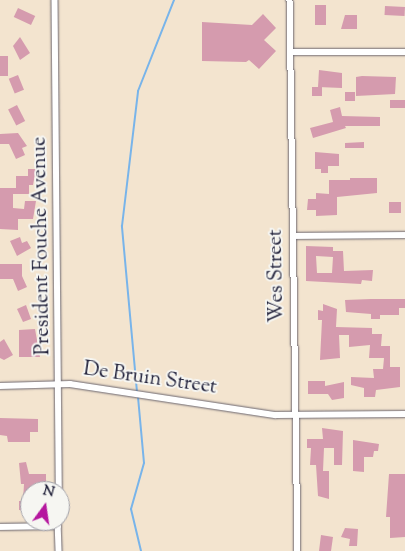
<!DOCTYPE html>
<html>
<head>
<meta charset="utf-8">
<style>
  body { margin:0 }
  #map { position:relative; width:405px; height:551px; overflow:hidden; background:#f3e4cf; font-family:"Sorts Mill Goudy",serif }
  div>[style] { position:absolute }
  .stream>* { height:2px; margin:-1px; padding:0 1px; transform-origin:1px; border-radius:1px; background:#78b4ea }
  .building>* { inset:0; background:#d59bae; transform-origin:0 0 }
  .roads { filter:drop-shadow(0 0 1px #6b666f) drop-shadow(0 0 1px #6b666f) }
  .street>* { height:5.5px; margin:-2.75px; padding:0 2.75px; transform-origin:2.75px; border-radius:2.75px; background:#fff }
  span { translate:-50% -50%; white-space:nowrap; text-align:center; line-height:1.15; -webkit-text-stroke:4px #f6f6f2; paint-order:stroke }
  .street-label { font-size:20px; color:#22223b }
  .north { position:absolute; left:20px; top:481px; width:50px; height:50px; box-sizing:border-box; background:#f6f6f2; border:1px solid #a1a1a9; border-radius:50%; rotate:14deg; font-size:14px; font-weight:700; line-height:20px; text-align:center; color:#22223b }
  .north::after { content:''; display:block; margin:auto; width:18px; height:22px; background:#b5179e; clip-path:polygon(50% 0,100% 100%,50% 72%,0 100%) }
</style>
</head>
<body>
<div id="map">
  <div class="stream">
    <i style="left:137px;top:392px;width:167px;rotate:-95.2deg"></i>
    <i style="left:122px;top:226px;width:136px;rotate:-83.2deg"></i>
    <i style="left:138px;top:91px;width:98px;rotate:-68.4deg"></i>
    <i style="left:138px;top:397px;width:66px;rotate:84.8deg"></i>
    <i style="left:144px;top:463px;width:48px;rotate:105.8deg"></i>
    <i style="left:131px;top:509px;width:43px;rotate:76.6deg"></i>
  </div>
  <div class="building">
    <i style="left:315px;top:5px;width:11px;height:20px"></i>
    <i style="left:385px;top:6px;width:20px;height:9px;rotate:3deg"></i>
    <i style="left:18px;top:8px;width:19px;height:10px;rotate:25deg"></i>
    <i style="clip-path:polygon(263px 14px,276px 28px,264px 40px,276px 51px,259px 69px,249px 60px,246px 62px,202px 61px,202px 22px,252px 25px)"></i>
    <i style="clip-path:polygon(345px 15px,357px 15px,357px 29px,341px 29px)"></i>
    <i style="clip-path:polygon(20px 37px,30px 53px,20px 60px,13px 46px)"></i>
    <i style="left:0;top:56px;width:8px;height:20px"></i>
    <i style="clip-path:polygon(319px 70px,342px 73px,342px 88px,318px 87px)"></i>
    <i style="left:18px;top:75px;width:16px;height:10px;rotate:68deg"></i>
    <i style="clip-path:polygon(362px 76px,396px 77px,395px 94px,356px 96px,356px 77px)"></i>
    <i style="left:312px;top:87px;width:10px;height:9px"></i>
    <i style="left:345px;top:92px;width:10px;height:9px"></i>
    <i style="left:390px;top:100px;width:15px;height:8px"></i>
    <i style="left:17px;top:105px;width:18px;height:10px;rotate:63deg"></i>
    <i style="clip-path:polygon(340px 107px,342px 116px,380px 117px,380px 126px,345px 126px,346px 128px,313px 138px,310px 128px,333px 122px,330px 110px)"></i>
    <i style="clip-path:polygon(18px 133px,27px 146px,22px 148px,25px 155px,16px 159px,9px 144px,0 144px,0 134px)"></i>
    <i style="clip-path:polygon(364px 142px,364px 148px,345px 148px,345px 143px)"></i>
    <i style="clip-path:polygon(315px 152px,339px 154px,339px 166px,328px 166px,328px 173px,321px 173px,321px 169px,315px 169px)"></i>
    <i style="clip-path:polygon(28px 169px,36px 169px,33px 185px,29px 185px,29px 194px,13px 194px,13px 208px,24px 209px,25px 201px,36px 201px,33px 219px,18px 219px,18px 230px,0 229px,0 188px,16px 188px,16px 176px,28px 176px)"></i>
    <i style="clip-path:polygon(350px 178px,377px 178px,377px 193px,337px 197px,337px 215px,316px 216px,316px 210px,307px 210px,308px 199px,316px 199px,316px 193px,329px 194px,329px 180px,350px 180px)"></i>
    <i style="left:401px;top:202px;width:11px;height:12px;rotate:90deg"></i>
    <i style="clip-path:polygon(20px 237px,22px 243px,27px 241px,31px 248px,17px 256px,10px 241px)"></i>
    <i style="clip-path:polygon(evenodd,306px 246px,333px 247px,333px 251px,343px 251px,344px 271px,373px 270px,372px 281px,362px 280px,361px 284px,306px 281px,306px 246px,316px 256px,333px 257px,332px 273px,317px 273px,316px 256px)"></i>
    <i style="clip-path:polygon(0 264px,22px 264px,22px 276px,27px 287px,18px 291px,13px 279px,0 279px)"></i>
    <i style="clip-path:polygon(371px 299px,405px 299px,405px 308px,399px 308px,399px 315px,380px 315px,380px 319px,371px 319px,371px 314px,346px 312px,345px 300px)"></i>
    <i style="clip-path:polygon(323px 304px,337px 309px,336px 327px,372px 328px,372px 334px,382px 334px,381px 346px,390px 346px,390px 367px,400px 367px,400px 387px,376px 390px,375px 397px,364px 397px,364px 388px,351px 385px,351px 377px,374px 378px,373px 369px,383px 369px,384px 358px,369px 358px,370px 345px,349px 347px,349px 335px,339px 335px,340px 358px,320px 360px,322px 320px,318px 320px,318px 310px,323px 311px)"></i>
    <i style="clip-path:polygon(26px 305px,31px 319px,23px 322px,17px 309px)"></i>
    <i style="clip-path:polygon(35px 329px,40px 357px,19px 357px,19px 330px)"></i>
    <i style="clip-path:polygon(4px 339px,13px 355px,4px 360px,0 358px,0 342px)"></i>
    <i style="clip-path:polygon(308px 381px,325px 381px,325px 386px,344px 382px,344px 398px,332px 400px,328px 394px,308px 394px)"></i>
    <i style="clip-path:polygon(0 418px,38px 419px,38px 432px,30px 432px,30px 442px,8px 442px,7px 436px,0 435px)"></i>
    <i style="clip-path:polygon(322px 428px,343px 431px,342px 465px,334px 465px,334px 448px,324px 448px,323px 471px,329px 471px,329px 499px,318px 496px,316px 465px,310px 465px,311px 448px,307px 448px,307px 439px,323px 439px)"></i>
    <i style="clip-path:polygon(353px 440px,379px 444px,378px 451px,374px 451px,373px 457px,364px 457px,364px 472px,353px 471px)"></i>
    <i style="clip-path:polygon(26px 462px,29px 474px,46px 474px,46px 484px,34px 484px,34px 491px,30px 491px,30px 511px,19px 510px,19px 501px,23px 501px,24px 484px,21px 484px,19px 463px)"></i>
    <i style="clip-path:polygon(389px 474px,405px 474px,405px 537px,390px 538px,390px 517px,386px 517px)"></i>
    <i style="clip-path:polygon(345px 528px,358px 529px,357px 546px,349px 546px,350px 539px,341px 537px)"></i>
    <i style="clip-path:polygon(321px 535px,333px 537px,331px 551px,319px 551px)"></i>
  </div>
  <div class="roads">
    <div class="street">
      <i style="left:55px;top:0;width:491px;rotate:89.5deg"></i>
      <i style="left:290px;top:0;width:551px;rotate:89.17deg"></i>
      <i style="left:291px;top:52px;width:114px"></i>
      <i style="left:293px;top:236px;width:112px;rotate:-0.5deg"></i>
      <i style="left:0;top:386px;width:70px;rotate:-1.6deg"></i>
      <i style="left:70px;top:384px;width:208px;rotate:8.6deg"></i>
      <i style="left:276px;top:415px;width:129px;rotate:-0.4deg"></i>
      <i style="left:58px;top:521px;width:30px;rotate:88deg"></i>
      <i style="left:0;top:527px;width:58px;rotate:-1deg"></i>
    </div>
  </div>
  <div class="street-label">
    <span style="left:42px;top:246px;rotate:-91deg">President Fouche Avenue</span>
    <span style="left:277px;top:276px;rotate:-91deg">Wes Street</span>
    <span style="left:150px;top:379px;rotate:8deg">De Bruin Street</span>
  </div>
  <div class="north">N</div>
</div>
</body>
</html>
